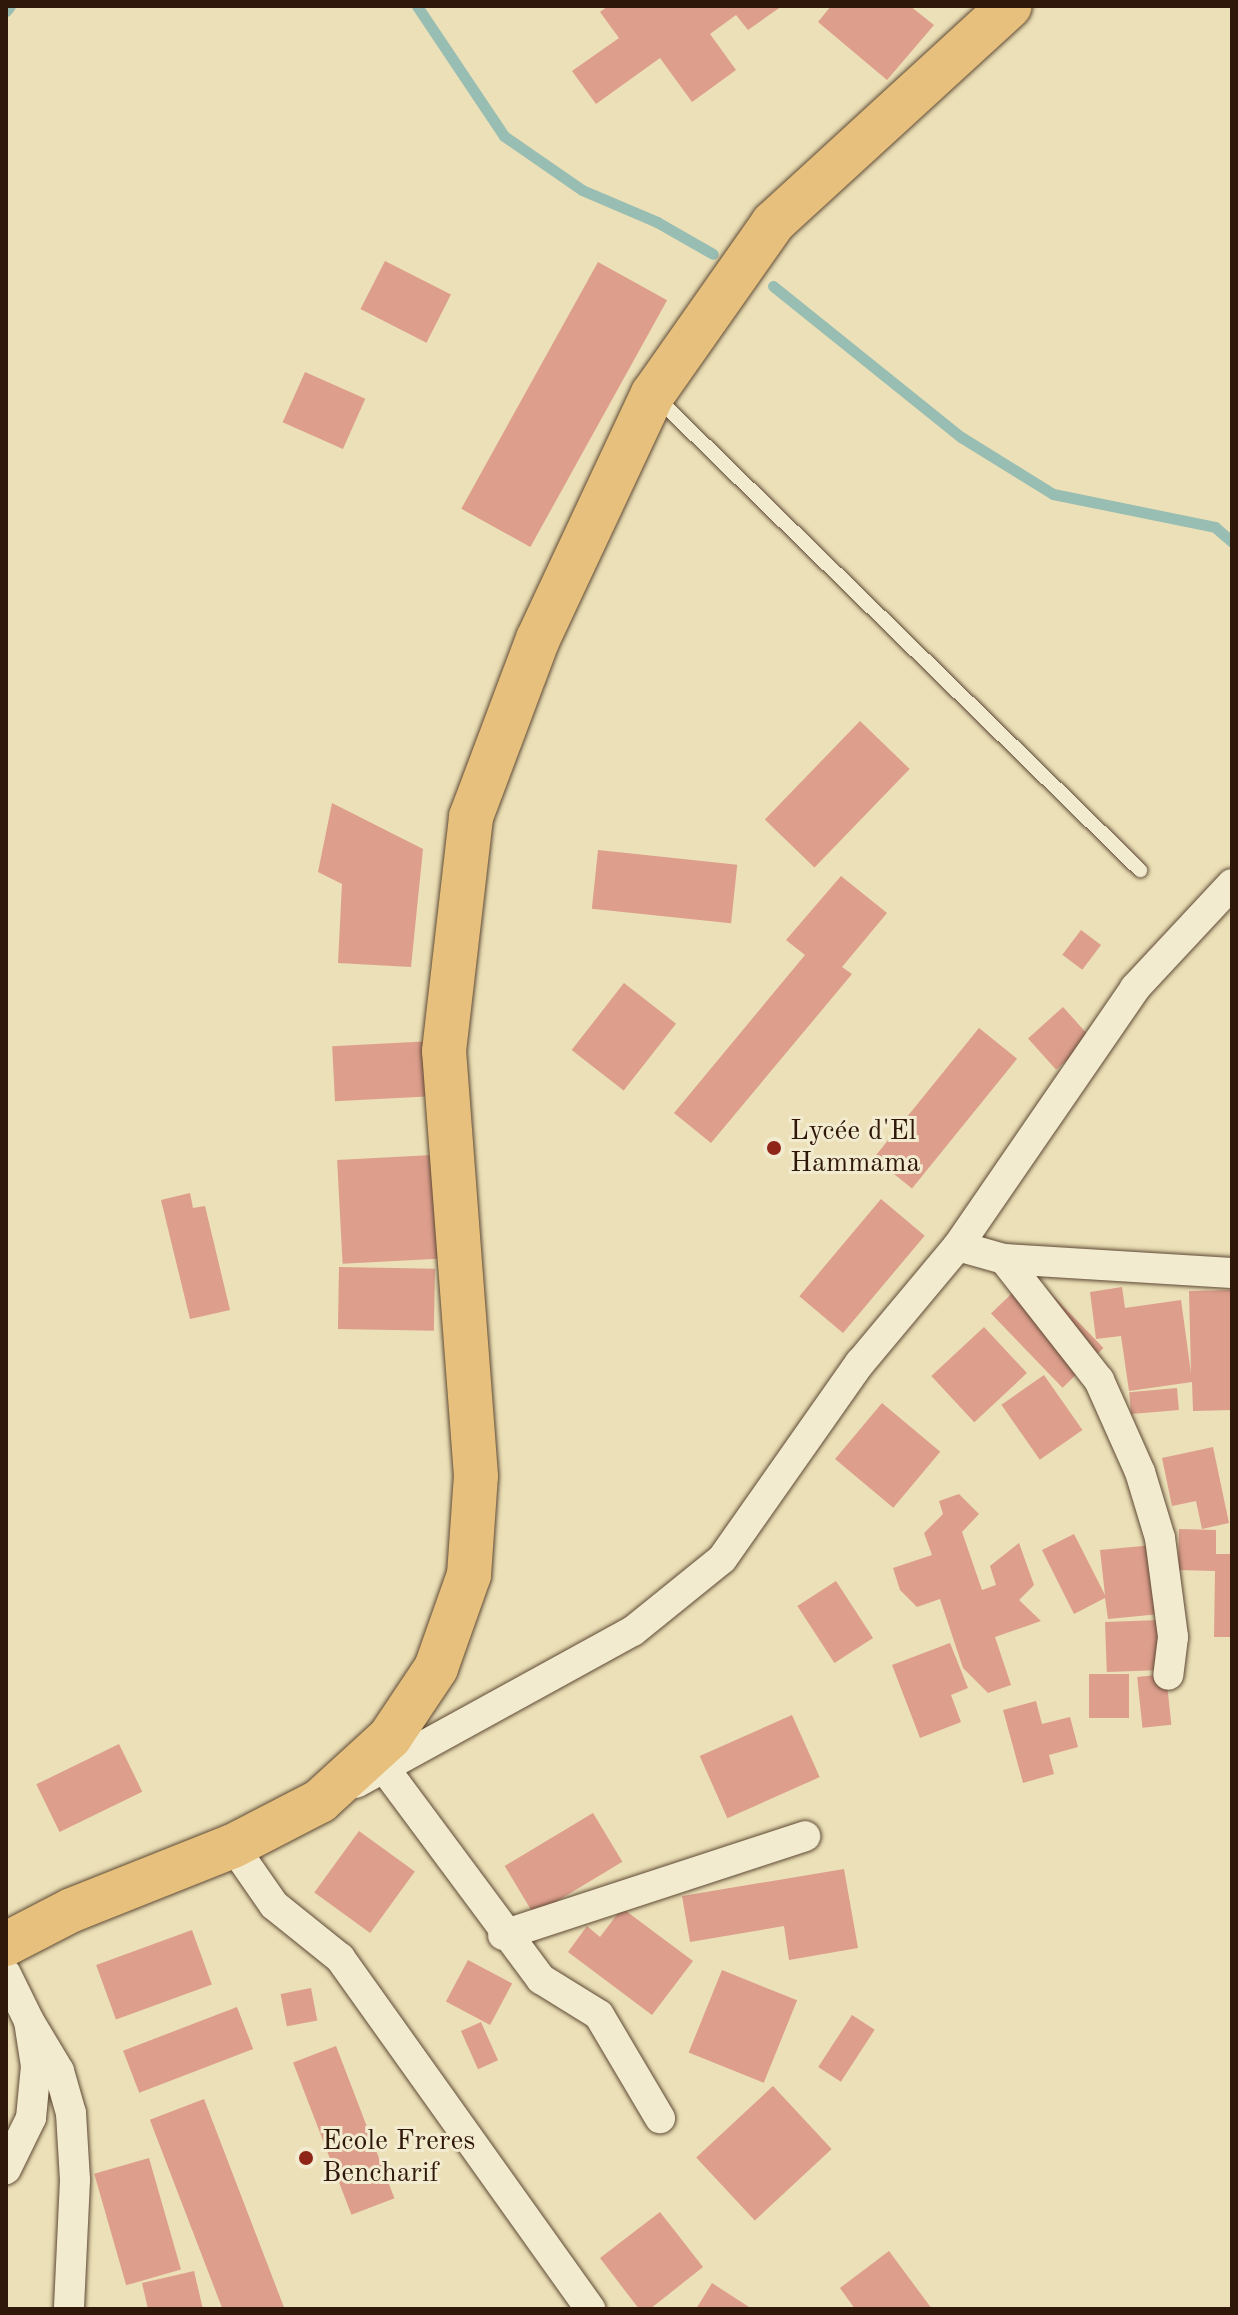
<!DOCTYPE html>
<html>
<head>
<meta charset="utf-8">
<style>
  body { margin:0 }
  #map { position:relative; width:1238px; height:2315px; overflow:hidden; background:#ebe0b7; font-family:"Old Standard TT",serif }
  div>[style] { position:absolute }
  .stream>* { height:11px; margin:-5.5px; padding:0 5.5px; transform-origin:5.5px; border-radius:5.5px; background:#98bdb2 }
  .building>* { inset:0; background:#dd9e8c; transform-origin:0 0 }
  .roads { filter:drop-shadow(0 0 2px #5e4934) drop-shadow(0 0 2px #5e4934) }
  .service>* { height:14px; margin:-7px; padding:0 7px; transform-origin:7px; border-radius:7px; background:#f2ebd0 }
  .minor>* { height:30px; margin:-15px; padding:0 15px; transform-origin:15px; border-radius:15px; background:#f2ebd0 }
  .primary>* { height:44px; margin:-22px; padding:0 22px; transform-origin:22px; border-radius:22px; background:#e6c07c }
  .dots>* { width:22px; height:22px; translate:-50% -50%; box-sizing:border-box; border:4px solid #f2ebd0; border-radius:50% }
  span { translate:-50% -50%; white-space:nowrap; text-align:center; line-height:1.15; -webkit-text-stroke:6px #f2ebd0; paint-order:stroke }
  .poi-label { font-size:28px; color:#2f1709 }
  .left { translate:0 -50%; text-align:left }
  .frame { position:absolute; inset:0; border:8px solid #2f1709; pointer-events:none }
</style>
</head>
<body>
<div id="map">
  <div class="stream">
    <i style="left:417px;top:6px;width:156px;rotate:56.2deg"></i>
    <i style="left:504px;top:136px;width:95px;rotate:34.7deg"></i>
    <i style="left:582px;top:190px;width:82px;rotate:23.1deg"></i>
    <i style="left:657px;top:222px;width:64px;rotate:29.7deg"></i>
    <i style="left:6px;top:11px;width:6px;rotate:-51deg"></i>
    <i style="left:773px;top:286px;width:241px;rotate:38.8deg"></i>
    <i style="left:961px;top:437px;width:108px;rotate:31.8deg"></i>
    <i style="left:1053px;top:494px;width:165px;rotate:11.5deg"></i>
    <i style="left:1215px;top:527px;width:23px;rotate:41deg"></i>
  </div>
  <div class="building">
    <i style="clip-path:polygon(608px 6px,782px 6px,748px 30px,736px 15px,710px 34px,736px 70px,692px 102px,660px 58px,596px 104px,572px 71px,619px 38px,600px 12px)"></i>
    <i style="clip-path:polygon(831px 6px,910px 6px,934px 25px,887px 80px,818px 22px)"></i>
    <i style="left:385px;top:261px;width:74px;height:54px;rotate:27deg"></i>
    <i style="left:598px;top:262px;width:79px;height:282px;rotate:29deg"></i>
    <i style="left:305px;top:372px;width:66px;height:55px;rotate:24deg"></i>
    <i style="left:860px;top:721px;width:69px;height:137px;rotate:44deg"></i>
    <i style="clip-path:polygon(332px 803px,423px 849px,411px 967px,338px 963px,342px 884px,318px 872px)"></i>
    <i style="left:598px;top:850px;width:140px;height:59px;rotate:6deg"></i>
    <i style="clip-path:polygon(841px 876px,887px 913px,842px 967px,852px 974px,711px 1143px,674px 1113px,805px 955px,786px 940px)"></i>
    <i style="left:1081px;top:930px;width:25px;height:31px;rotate:37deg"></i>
    <i style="left:624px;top:983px;width:66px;height:85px;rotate:38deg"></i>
    <i style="left:1063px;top:1007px;width:42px;height:47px;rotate:48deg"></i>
    <i style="left:979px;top:1028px;width:49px;height:167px;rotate:39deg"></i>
    <i style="left:433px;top:1041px;width:55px;height:101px;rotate:87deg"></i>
    <i style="left:432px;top:1155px;width:104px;height:95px;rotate:87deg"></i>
    <i style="clip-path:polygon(190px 1193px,193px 1208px,205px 1206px,230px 1310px,190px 1319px,161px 1200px)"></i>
    <i style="left:881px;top:1199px;width:57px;height:127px;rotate:40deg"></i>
    <i style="left:339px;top:1267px;width:96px;height:62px;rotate:1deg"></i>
    <i style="left:1032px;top:1274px;width:103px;height:57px;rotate:46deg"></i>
    <i style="clip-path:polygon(1122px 1287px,1125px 1308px,1181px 1300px,1191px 1373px,1189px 1291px,1232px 1290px,1232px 1410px,1193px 1411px,1192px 1382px,1129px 1391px,1121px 1336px,1096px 1339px,1090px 1292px)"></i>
    <i style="left:984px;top:1327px;width:63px;height:72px;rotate:47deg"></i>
    <i style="left:1044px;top:1375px;width:67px;height:52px;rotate:55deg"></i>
    <i style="left:1177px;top:1388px;width:22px;height:48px;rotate:85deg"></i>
    <i style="left:882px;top:1403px;width:76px;height:73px;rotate:40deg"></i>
    <i style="clip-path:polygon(1213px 1447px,1229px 1523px,1202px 1529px,1196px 1501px,1172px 1506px,1162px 1458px)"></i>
    <i style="clip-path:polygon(959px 1494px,979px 1514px,962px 1532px,982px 1590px,996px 1585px,990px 1566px,1019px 1543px,1034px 1585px,1019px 1600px,1041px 1621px,995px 1637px,1011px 1685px,988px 1693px,963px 1668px,940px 1599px,917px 1607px,900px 1590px,893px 1568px,932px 1555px,924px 1533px,943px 1514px,939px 1501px)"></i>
    <i style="clip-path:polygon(1179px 1529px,1216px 1530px,1216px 1554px,1232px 1554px,1232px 1637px,1214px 1637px,1215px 1571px,1178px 1570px)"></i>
    <i style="clip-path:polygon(1074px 1534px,1105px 1595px,1100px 1550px,1153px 1545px,1160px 1614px,1108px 1619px,1105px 1598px,1074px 1614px,1042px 1550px)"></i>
    <i style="left:836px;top:1581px;width:68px;height:46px;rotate:57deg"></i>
    <i style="left:1160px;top:1620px;width:50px;height:55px;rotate:88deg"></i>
    <i style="clip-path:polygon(950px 1643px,968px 1688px,951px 1695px,961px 1722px,920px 1738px,892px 1665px)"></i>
    <i style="left:1129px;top:1674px;width:44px;height:40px;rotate:90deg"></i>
    <i style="left:1166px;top:1674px;width:51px;height:29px;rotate:84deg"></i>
    <i style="clip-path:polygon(1036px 1701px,1042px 1724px,1070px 1717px,1078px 1747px,1049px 1755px,1054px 1774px,1023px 1783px,1003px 1710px)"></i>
    <i style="left:792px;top:1715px;width:68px;height:101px;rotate:66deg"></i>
    <i style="left:119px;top:1744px;width:53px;height:92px;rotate:64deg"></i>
    <i style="left:593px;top:1813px;width:57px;height:103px;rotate:59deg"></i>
    <i style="left:359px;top:1831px;width:69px;height:76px;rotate:36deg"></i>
    <i style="clip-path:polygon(844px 1869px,858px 1948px,789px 1960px,784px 1926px,690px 1942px,682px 1896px)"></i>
    <i style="clip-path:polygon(622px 1908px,693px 1961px,652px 2015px,568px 1952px,587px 1926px,600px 1937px)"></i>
    <i style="left:192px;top:1930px;width:58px;height:102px;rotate:70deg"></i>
    <i style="left:468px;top:1960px;width:50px;height:47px;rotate:28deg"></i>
    <i style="left:722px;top:1970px;width:81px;height:89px;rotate:22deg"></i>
    <i style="left:311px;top:1988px;width:33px;height:31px;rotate:79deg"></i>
    <i style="left:237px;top:2007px;width:45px;height:122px;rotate:69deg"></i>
    <i style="left:852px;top:2015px;width:27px;height:62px;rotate:33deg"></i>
    <i style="left:481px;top:2022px;width:42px;height:22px;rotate:66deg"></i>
    <i style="left:336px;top:2046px;width:163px;height:46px;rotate:69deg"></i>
    <i style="left:773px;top:2086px;width:86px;height:105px;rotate:47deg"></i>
    <i style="left:204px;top:2099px;width:225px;height:58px;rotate:69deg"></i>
    <i style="left:149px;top:2158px;width:116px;height:57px;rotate:74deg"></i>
    <i style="clip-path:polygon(660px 2212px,703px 2267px,650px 2309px,639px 2309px,600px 2258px)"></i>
    <i style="clip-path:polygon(889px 2251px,932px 2309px,855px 2309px,840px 2288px)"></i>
    <i style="clip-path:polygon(194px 2271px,203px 2309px,148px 2309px,142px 2283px)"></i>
    <i style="clip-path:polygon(712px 2283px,752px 2309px,696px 2309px)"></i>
  </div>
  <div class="roads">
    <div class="service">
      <i style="left:656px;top:397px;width:677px;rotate:44.34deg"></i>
    </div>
    <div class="minor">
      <i style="left:958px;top:1246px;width:48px;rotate:15.8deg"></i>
      <i style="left:1004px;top:1259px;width:228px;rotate:3.5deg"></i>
      <i style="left:1004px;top:1259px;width:154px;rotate:51.9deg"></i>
      <i style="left:1099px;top:1380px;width:101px;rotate:66deg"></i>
      <i style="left:1140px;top:1472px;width:69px;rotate:73.1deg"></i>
      <i style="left:1160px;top:1538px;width:100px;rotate:82.5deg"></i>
      <i style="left:1173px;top:1637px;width:38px;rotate:97deg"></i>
      <i style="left:385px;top:1769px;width:262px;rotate:53.4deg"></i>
      <i style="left:541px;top:1979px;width:68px;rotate:31.8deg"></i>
      <i style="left:599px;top:2015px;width:120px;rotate:59.4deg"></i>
      <i style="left:356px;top:1783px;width:316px;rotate:-28.8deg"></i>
      <i style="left:633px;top:1631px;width:114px;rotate:-39deg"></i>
      <i style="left:722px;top:1559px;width:240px;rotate:-54.9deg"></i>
      <i style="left:860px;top:1363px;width:153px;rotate:-50.1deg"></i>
      <i style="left:958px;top:1246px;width:313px;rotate:-55.5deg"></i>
      <i style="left:1135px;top:988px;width:142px;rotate:-47deg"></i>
      <i style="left:233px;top:1846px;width:72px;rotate:55.2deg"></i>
      <i style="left:274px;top:1905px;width:85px;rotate:38.8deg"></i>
      <i style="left:340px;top:1958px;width:431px;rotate:54.5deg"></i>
      <i style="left:503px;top:1935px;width:318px;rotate:-18.1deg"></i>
      <i style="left:6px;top:1974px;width:52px;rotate:63.9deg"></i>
      <i style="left:29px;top:2021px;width:46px;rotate:81.2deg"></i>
      <i style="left:36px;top:2066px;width:52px;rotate:95.5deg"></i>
      <i style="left:31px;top:2118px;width:57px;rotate:116.1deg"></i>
      <i style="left:29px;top:2021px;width:58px;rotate:59deg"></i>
      <i style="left:59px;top:2071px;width:44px;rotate:74.1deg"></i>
      <i style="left:71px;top:2113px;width:67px;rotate:86.6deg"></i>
      <i style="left:75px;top:2180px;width:129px;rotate:92.7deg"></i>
    </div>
    <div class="primary">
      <i style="left:6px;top:1944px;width:74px;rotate:-27.3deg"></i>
      <i style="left:72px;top:1910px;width:173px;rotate:-21.7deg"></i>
      <i style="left:233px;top:1846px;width:98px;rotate:-27.3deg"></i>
      <i style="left:320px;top:1801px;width:95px;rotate:-42.4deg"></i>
      <i style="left:390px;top:1737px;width:83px;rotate:-56.3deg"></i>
      <i style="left:436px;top:1668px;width:99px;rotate:-70.5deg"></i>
      <i style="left:469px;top:1575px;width:99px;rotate:-86deg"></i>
      <i style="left:476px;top:1476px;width:426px;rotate:-94.3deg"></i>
      <i style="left:444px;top:1051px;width:236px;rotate:-83.4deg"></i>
      <i style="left:471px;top:817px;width:190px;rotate:-69.4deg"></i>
      <i style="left:538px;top:639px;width:271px;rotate:-64.9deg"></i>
      <i style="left:653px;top:394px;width:209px;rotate:-54.9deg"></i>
      <i style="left:773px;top:223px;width:321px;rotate:-42.5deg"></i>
    </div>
  </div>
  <div class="dots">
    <i style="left:774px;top:1148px;background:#8f2418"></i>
    <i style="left:306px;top:2158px;background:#8f2418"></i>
  </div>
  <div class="poi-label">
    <span class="left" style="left:790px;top:1148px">Lycée d'El<br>Hammama</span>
    <span class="left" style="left:322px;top:2158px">Ecole Freres<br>Bencharif</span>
  </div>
  <div class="frame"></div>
</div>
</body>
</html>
